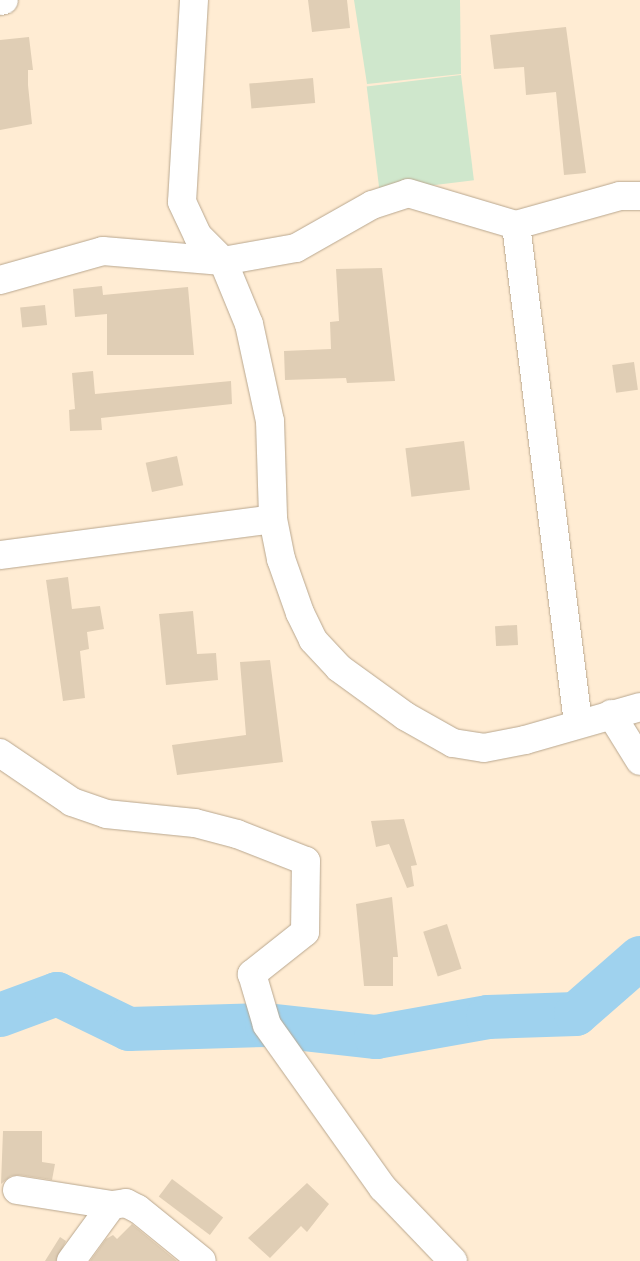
<!DOCTYPE html>
<html>
<head>
<meta charset="utf-8">
<style>
  body { margin:0 }
  #map { position:relative; width:640px; height:1261px; overflow:hidden; background:#ffecd3; font-family:Overpass,sans-serif }
  div>[style] { position:absolute }
  .green>* { inset:0; background:#cfe7cc; transform-origin:0 0 }
  .river>* { height:44px; margin:-22px; padding:0 22px; transform-origin:22px; border-radius:22px; background:#9fd2ee }
  .building>* { inset:0; background:#e0ceb5; transform-origin:0 0 }
  .roads { filter:drop-shadow(0 0 1px #b9a78f) drop-shadow(0 0 1px #b9a78f) }
  .minor>* { height:28px; margin:-14px; padding:0 14px; transform-origin:14px; border-radius:14px; background:#fff }
  span { translate:-50% -50%; white-space:nowrap; text-align:center; line-height:1.15; -webkit-text-stroke:4px #fcfcfc; paint-order:stroke }
</style>
</head>
<body>
<div id="map">
  <div class="green">
    <i style="clip-path:polygon(354px 0,460px 0,461px 74px,367px 84px)"></i>
    <i style="left:461px;top:75px;width:106px;height:95px;rotate:83deg"></i>
  </div>
  <div class="river">
    <i style="left:0;top:1015px;width:61px;rotate:-20.2deg"></i>
    <i style="left:57px;top:994px;width:80px;rotate:25.9deg"></i>
    <i style="left:129px;top:1029px;width:138px;rotate:-1.7deg"></i>
    <i style="left:267px;top:1025px;width:110px;rotate:6.3deg"></i>
    <i style="left:376px;top:1037px;width:114px;rotate:-10.1deg"></i>
    <i style="left:488px;top:1017px;width:88px;rotate:-2deg"></i>
    <i style="left:576px;top:1014px;width:85px;rotate:-41.2deg"></i>
  </div>
  <div class="building">
    <i style="clip-path:polygon(308px 0,347px 0,350px 28px,312px 32px)"></i>
    <i style="clip-path:polygon(566px 27px,586px 173px,564px 175px,556px 92px,526px 95px,524px 67px,494px 69px,490px 35px)"></i>
    <i style="clip-path:polygon(29px 37px,33px 70px,28px 70px,28px 85px,32px 124px,0 130px,0 40px)"></i>
    <i style="left:313px;top:78px;width:25px;height:64px;rotate:85deg"></i>
    <i style="clip-path:polygon(382px 268px,395px 381px,347px 383px,346px 378px,285px 380px,284px 351px,331px 349px,330px 322px,339px 321px,336px 269px)"></i>
    <i style="clip-path:polygon(102px 286px,103px 295px,188px 287px,194px 355px,107px 355px,107px 314px,75px 317px,73px 289px)"></i>
    <i style="left:45px;top:305px;width:20px;height:25px;rotate:84deg"></i>
    <i style="left:634px;top:362px;width:28px;height:22px;rotate:82deg"></i>
    <i style="clip-path:polygon(93px 371px,95px 394px,231px 381px,232px 404px,101px 418px,102px 430px,70px 431px,69px 410px,75px 409px,72px 373px)"></i>
    <i style="left:464px;top:441px;width:49px;height:59px;rotate:83deg"></i>
    <i style="left:177px;top:456px;width:30px;height:32px;rotate:78deg"></i>
    <i style="clip-path:polygon(68px 577px,72px 609px,100px 606px,104px 629px,87px 632px,89px 649px,80px 651px,85px 698px,63px 701px,46px 580px)"></i>
    <i style="clip-path:polygon(193px 611px,197px 654px,216px 653px,218px 680px,166px 685px,159px 614px)"></i>
    <i style="left:517px;top:625px;width:20px;height:22px;rotate:87deg"></i>
    <i style="clip-path:polygon(270px 660px,283px 762px,177px 775px,172px 745px,246px 735px,240px 662px)"></i>
    <i style="clip-path:polygon(404px 819px,417px 865px,411px 866px,414px 886px,407px 888px,389px 844px,376px 847px,371px 821px)"></i>
    <i style="clip-path:polygon(392px 897px,398px 957px,393px 957px,393px 986px,364px 986px,356px 904px)"></i>
    <i style="left:447px;top:924px;width:47px;height:25px;rotate:72deg"></i>
    <i style="clip-path:polygon(3px 1131px,42px 1131px,42px 1162px,55px 1164px,52px 1180px,19px 1175px,11px 1176px,1px 1184px)"></i>
    <i style="left:172px;top:1179px;width:64px;height:22px;rotate:37deg"></i>
    <i style="clip-path:polygon(307px 1183px,329px 1204px,307px 1232px,301px 1226px,270px 1258px,248px 1238px)"></i>
    <i style="clip-path:polygon(132px 1224px,177px 1261px,90px 1261px,106px 1239px,113px 1235px,117px 1239px)"></i>
    <i style="clip-path:polygon(60px 1237px,66px 1241px,56px 1261px,45px 1261px)"></i>
  </div>
  <div class="roads">
    <div class="minor">
      <i style="left:194px;top:0;width:202px;rotate:93.4deg"></i>
      <i style="left:182px;top:202px;width:38px;rotate:65deg"></i>
      <i style="left:198px;top:236px;width:35px;rotate:45deg"></i>
      <i style="left:223px;top:261px;width:68px;rotate:67.6deg"></i>
      <i style="left:249px;top:324px;width:99px;rotate:77.8deg"></i>
      <i style="left:270px;top:421px;width:98px;rotate:88.2deg"></i>
      <i style="left:273px;top:519px;width:41px;rotate:78.7deg"></i>
      <i style="left:281px;top:559px;width:57px;rotate:70.6deg"></i>
      <i style="left:300px;top:613px;width:30px;rotate:64deg"></i>
      <i style="left:313px;top:640px;width:38px;rotate:47deg"></i>
      <i style="left:339px;top:668px;width:82px;rotate:36deg"></i>
      <i style="left:405px;top:716px;width:55px;rotate:29.4deg"></i>
      <i style="left:453px;top:743px;width:31px;rotate:9deg"></i>
      <i style="left:484px;top:748px;width:42px;rotate:-11deg"></i>
      <i style="left:525px;top:740px;width:120px;rotate:-16deg"></i>
      <i style="left:0;top:1px;width:4px;rotate:-14deg"></i>
      <i style="left:516px;top:225px;width:502px;rotate:82.9deg"></i>
      <i style="left:0;top:280px;width:107px;rotate:-15.7deg"></i>
      <i style="left:103px;top:251px;width:120px;rotate:4.8deg"></i>
      <i style="left:223px;top:261px;width:74px;rotate:-10.1deg"></i>
      <i style="left:296px;top:248px;width:87px;rotate:-29.5deg"></i>
      <i style="left:372px;top:205px;width:38px;rotate:-18deg"></i>
      <i style="left:408px;top:193px;width:113px;rotate:16.5deg"></i>
      <i style="left:516px;top:225px;width:108px;rotate:-15.6deg"></i>
      <i style="left:620px;top:196px;width:20px"></i>
      <i style="left:0;top:555px;width:275px;rotate:-7.5deg"></i>
      <i style="left:611px;top:714px;width:55px;rotate:58.3deg"></i>
      <i style="left:0;top:753px;width:87px;rotate:34.2deg"></i>
      <i style="left:72px;top:802px;width:36px;rotate:19deg"></i>
      <i style="left:106px;top:814px;width:89px;rotate:5.8deg"></i>
      <i style="left:195px;top:823px;width:43px;rotate:14.7deg"></i>
      <i style="left:237px;top:834px;width:74px;rotate:21.4deg"></i>
      <i style="left:306px;top:861px;width:71px;rotate:90.8deg"></i>
      <i style="left:305px;top:932px;width:68px;rotate:141.6deg"></i>
      <i style="left:252px;top:974px;width:53px;rotate:73.6deg"></i>
      <i style="left:267px;top:1025px;width:200px;rotate:54.6deg"></i>
      <i style="left:383px;top:1188px;width:101px;rotate:46.2deg"></i>
      <i style="left:17px;top:1190px;width:96px;rotate:9deg"></i>
      <i style="left:112px;top:1205px;width:14px;rotate:-8deg"></i>
      <i style="left:126px;top:1203px;width:13px;rotate:27deg"></i>
      <i style="left:138px;top:1209px;width:82px;rotate:39.1deg"></i>
      <i style="left:71px;top:1261px;width:69px;rotate:-53.8deg"></i>
    </div>
  </div>
</div>
</body>
</html>
